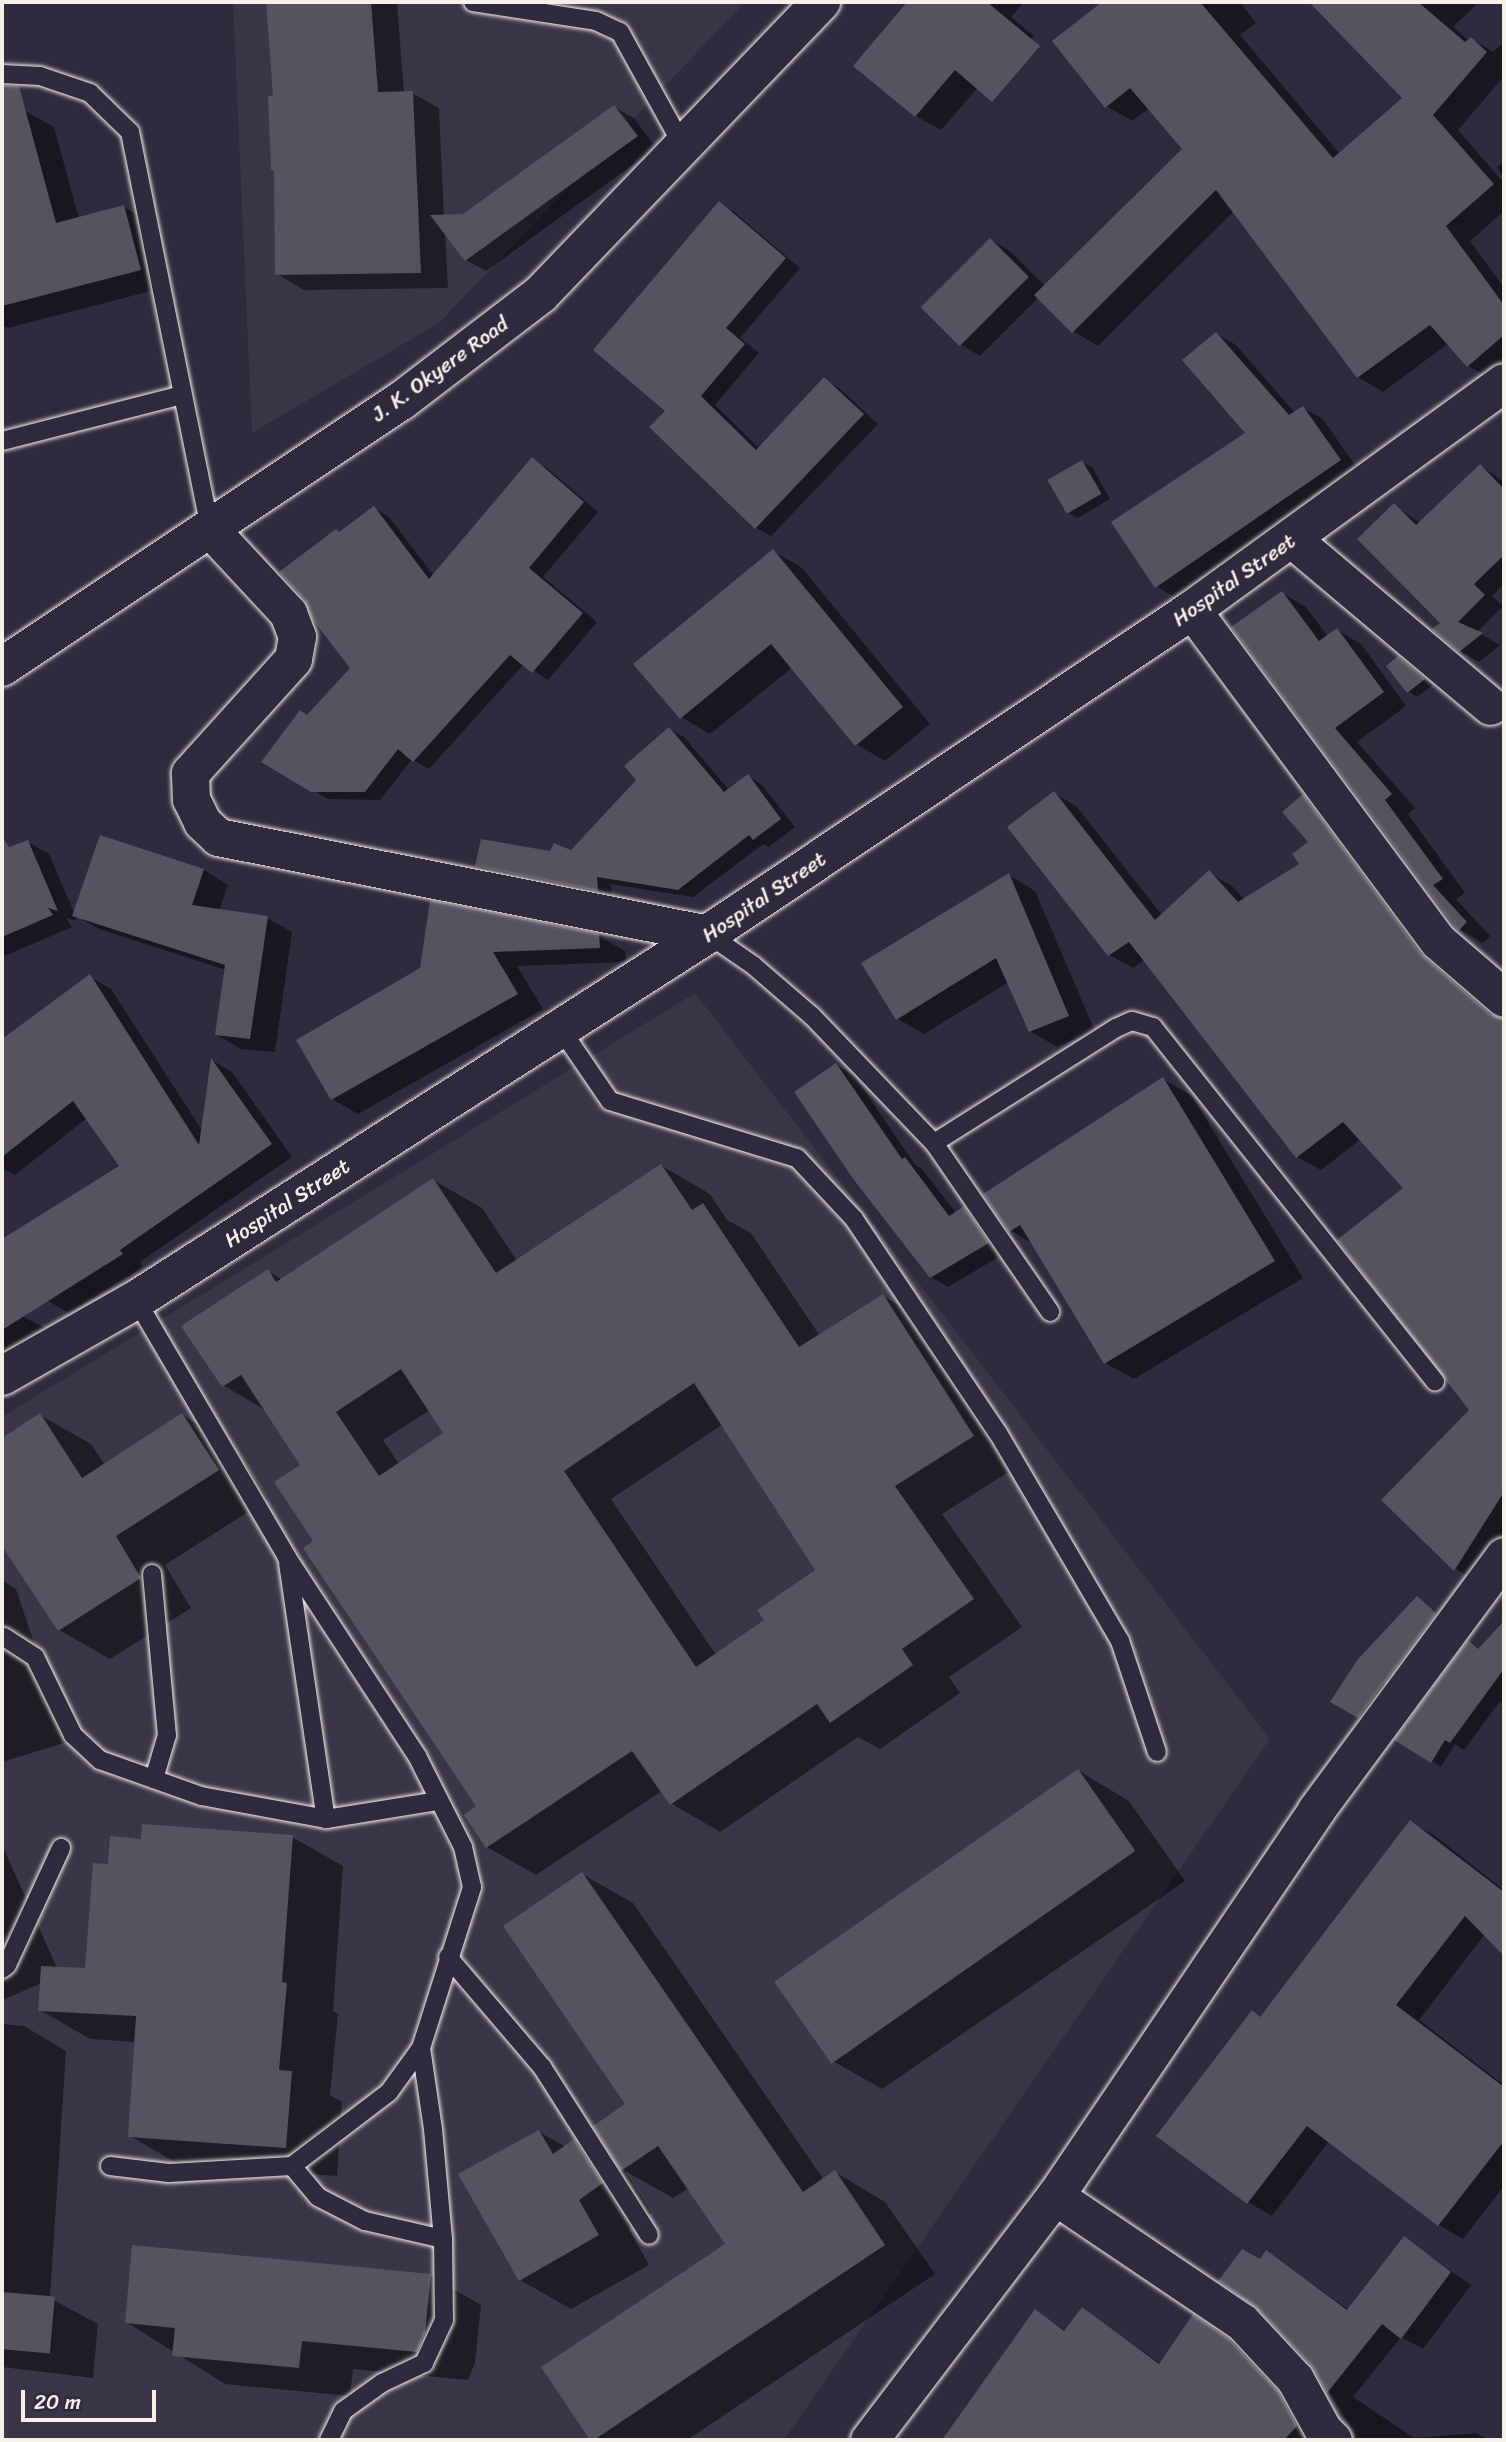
<!DOCTYPE html>
<html>
<head>
<meta charset="utf-8">
<style>
  body { margin:0 }
  #map { position:relative; width:1506px; height:2442px; overflow:hidden; background:#2f2a3d; font-family:Sriracha,sans-serif }
  div>[style] { position:absolute }
  .built>* { inset:0; background:#3b3647 }
  .shadow>* { inset:0; background:#0007 }
  .building>* { inset:0; background:#56525f; transform-origin:0 0 }
  .roads { filter:drop-shadow(0 0 2px #f4f1e8) drop-shadow(0 0 2px #f4f1e8) }
  .lane>* { height:18px; margin:-9px; padding:0 9px; transform-origin:9px; border-radius:9px; background:#2f2a3d }
  .street>* { height:37px; margin:-18.5px; padding:0 18.5px; transform-origin:18.5px; border-radius:18.5px; background:#2f2a3d }
  .secondary>* { height:38px; margin:-19px; padding:0 19px; transform-origin:19px; border-radius:19px; background:#2f2a3d }
  .primary>* { height:38px; margin:-19px; padding:0 19px; transform-origin:19px; border-radius:19px; background:#2f2a3d }
  span { translate:-50% -50%; white-space:nowrap; text-align:center; line-height:1.15; -webkit-text-stroke:5px #2f2a3d; paint-order:stroke }
  .street-label { font-size:21px; color:#f4f1e8 }
  .frame { position:absolute; inset:0; border:4px solid #f4f1e8; pointer-events:none }
  .scale { position:absolute; left:21px; top:2390px; width:135px; height:32px; box-sizing:border-box; border:4px solid #f4f1e8; border-top:0; padding-left:9px; font-size:21px; line-height:24px; white-space:nowrap; color:#f4f1e8; -webkit-text-stroke:5px #2f2a3d; paint-order:stroke }
</style>
</head>
<body>
<div id="map">
  <div class="built">
    <i style="clip-path:polygon(233px 2px,745px 2px,439px 323px,252px 433px)"></i>
    <i style="clip-path:polygon(695px 993px,1270px 1739px,784px 2440px,2px 2440px,2px 1417px)"></i>
  </div>
  <div class="shadow">
    <i style="clip-path:polygon(268px 2px,397px 2px,404px 93px,412px 93px,439px 108px,444px 216px,463px 216px,614px 107px,634px 118px,656px 148px,486px 271px,466px 260px,445px 232px,448px 288px,304px 290px,277px 274px,275px 97px)"></i>
    <i style="clip-path:polygon(910px 2px,1024px 2px,1011px 17px,1034px 36px,987px 89px,980px 85px,941px 130px,916px 116px,856px 65px)"></i>
    <i style="clip-path:polygon(1105px 2px,1240px 2px,1256px 23px,1240px 35px,1340px 154px,1404px 98px,1311px 2px,1479px 2px,1453px 27px,1469px 41px,1472px 39px,1493px 52px,1504px 42px,1504px 76px,1458px 130px,1504px 183px,1504px 211px,1470px 241px,1502px 285px,1504px 283px,1504px 371px,1494px 380px,1468px 366px,1449px 343px,1383px 392px,1358px 377px,1234px 211px,1098px 346px,1073px 331px,1039px 297px,980px 356px,960px 344px,991px 240px,1010px 251px,1045px 286px,1184px 150px,1149px 108px,1132px 121px,1106px 106px,1054px 42px)"></i>
    <i style="clip-path:polygon(25px 111px,54px 127px,79px 219px,124px 207px,153px 224px,170px 286px,8px 328px,2px 325px,2px 117px)"></i>
    <i style="clip-path:polygon(1504px 162px,1504px 178px,1497px 167px)"></i>
    <i style="clip-path:polygon(719px 204px,734px 212px,800px 268px,740px 338px,759px 353px,715px 405px,760px 449px,825px 380px,840px 389px,878px 424px,771px 536px,756px 528px,668px 411px)"></i>
    <i style="clip-path:polygon(1217px 334px,1236px 345px,1295px 413px,1303px 408px,1323px 419px,1359px 471px,1176px 598px,1156px 586px,1247px 433px)"></i>
    <i style="clip-path:polygon(532px 460px,547px 468px,598px 512px,543px 577px,597px 622px,548px 680px,524px 664px,429px 769px,412px 759px,380px 800px,328px 799px,263px 761px,352px 668px,340px 534px,374px 508px,389px 517px,434px 576px)"></i>
    <i style="clip-path:polygon(1082px 462px,1092px 467px,1110px 499px,1078px 518px,1069px 513px)"></i>
    <i style="clip-path:polygon(1481px 466px,1504px 482px,1504px 584px,1492px 596px,1503px 606px,1477px 632px,1500px 645px,1479px 662px,1460px 651px,1442px 623px,1394px 505px,1420px 523px)"></i>
    <i style="clip-path:polygon(773px 551px,802px 568px,930px 724px,885px 761px,856px 744px,793px 667px,710px 734px,681px 717px)"></i>
    <i style="clip-path:polygon(1282px 593px,1306px 607px,1328px 637px,1337px 630px,1361px 644px,1406px 706px,1357px 742px,1415px 808px,1408px 814px,1465px 893px,1456px 899px,1490px 936px,1483px 943px,1459px 929px,1234px 628px)"></i>
    <i style="clip-path:polygon(1399px 658px,1408px 664px,1433px 685px,1417px 697px,1408px 691px)"></i>
    <i style="clip-path:polygon(669px 729px,684px 737px,729px 790px,748px 776px,762px 785px,795px 827px,769px 847px,763px 844px,693px 897px,611px 884px,612px 898px,492px 874px,477px 866px,572px 852px,638px 781px)"></i>
    <i style="clip-path:polygon(1054px 793px,1077px 807px,1162px 915px,1209px 873px,1232px 886px,1245px 900px,1302px 865px,1310px 843px,1303px 796px,1326px 810px,1445px 969px,1504px 1020px,1504px 1540px,1476px 1581px,1453px 1567px,1471px 1410px,1406px 1188px,1361px 1139px,1321px 1170px,1297px 1157px,1145px 960px,1133px 968px,1109px 955px)"></i>
    <i style="clip-path:polygon(101px 837px,204px 870px,228px 885px,219px 911px,267px 918px,292px 932px,275px 1052px,241px 1049px,217px 1035px,226px 970px,99px 929px,75px 915px,77px 921px,66px 918px,72px 927px,2px 957px,2px 852px,28px 842px,49px 854px,75px 915px)"></i>
    <i style="clip-path:polygon(1009px 875px,1035px 891px,1095px 1031px,1057px 1047px,1030px 1031px,1009px 982px,924px 1034px,898px 1019px)"></i>
    <i style="clip-path:polygon(431px 902px,599px 936px,625px 951px,626px 962px,517px 966px,543px 1009px,358px 1114px,332px 1099px,422px 969px)"></i>
    <i style="clip-path:polygon(90px 977px,111px 989px,203px 1132px,213px 1061px,232px 1072px,292px 1157px,140px 1262px,143px 1267px,69px 1313px,48px 1301px,121px 1167px,87px 1118px,15px 1175px,2px 1168px,2px 1041px)"></i>
    <i style="clip-path:polygon(836px 1065px,854px 1075px,915px 1165px,922px 1169px,956px 1213px,964px 1208px,981px 1218px,1005px 1253px,948px 1287px,931px 1277px)"></i>
    <i style="clip-path:polygon(1163px 1079px,1192px 1096px,1303px 1278px,1134px 1379px,1105px 1363px,1033px 1244px,1010px 1230px)"></i>
    <i style="clip-path:polygon(evenodd,662px 1166px,710px 1194px,727px 1220px,751px 1233px,820px 1336px,883px 1296px,931px 1324px,1021px 1464px,942px 1514px,1022px 1627px,949px 1677px,960px 1693px,880px 1749px,858px 1737px,720px 1832px,672px 1804px,662px 1791px,536px 1875px,487px 1847px,479px 1807px,316px 1542px,302px 1465px,267px 1411px,224px 1386px,268px 1271px,283px 1280px,433px 1180px,482px 1208px,517px 1261px,662px 1166px,430px 1410px,446px 1433px,399px 1464px,383px 1440px,430px 1410px,662px 1166px,723px 1424px,817px 1570px,767px 1620px,716px 1655px,611px 1499px,723px 1424px)"></i>
    <i style="clip-path:polygon(2px 1306px,45px 1328px,22px 1342px,26px 1349px,2px 1365px)"></i>
    <i style="clip-path:polygon(40px 1415px,91px 1444px,105px 1465px,182px 1415px,233px 1445px,268px 1499px,165px 1565px,191px 1608px,110px 1659px,59px 1630px,2px 1543px,2px 1440px)"></i>
    <i style="clip-path:polygon(2px 1580px,16px 1589px,67px 1742px,2px 1762px)"></i>
    <i style="clip-path:polygon(1504px 1624px,1504px 1708px,1500px 1701px,1464px 1750px,1455px 1744px,1441px 1767px,1396px 1740px,1468px 1643px,1480px 1650px)"></i>
    <i style="clip-path:polygon(1368px 1667px,1392px 1690px,1368px 1722px,1333px 1701px)"></i>
    <i style="clip-path:polygon(1079px 1771px,1129px 1801px,1185px 1881px,882px 2089px,831px 2060px)"></i>
    <i style="clip-path:polygon(1411px 1822px,1435px 1836px,1504px 1890px,1504px 1953px,1485px 1934px,1419px 2020px,1504px 2085px,1504px 2186px,1463px 2239px,1439px 2225px,1329px 2141px,1272px 2216px,1248px 2202px,1261px 2018px)"></i>
    <i style="clip-path:polygon(292px 1837px,343px 1866px,333px 2011px,338px 2014px,330px 2095px,342px 2102px,337px 2176px,180px 2165px,130px 2136px,136px 2042px,90px 2039px,40px 2010px,42px 1983px,2px 2000px,2px 1845px,57px 1968px,86px 1970px,109px 1866px,143px 1841px)"></i>
    <i style="clip-path:polygon(582px 1874px,633px 1903px,824px 2180px,835px 2172px,885px 2202px,935px 2274px,687px 2440px,592px 2440px,543px 2368px,727px 2244px,689px 2188px,673px 2198px,625px 2171px,652px 2213px,629px 2229px,649px 2265px,571px 2309px,520px 2280px,539px 2132px,566px 2147px,574px 2141px,622px 2169px,628px 2105px)"></i>
    <i style="clip-path:polygon(2px 2024px,24px 2026px,66px 2051px,50px 2298px,98px 2324px,93px 2378px,2px 2367px)"></i>
    <i style="clip-path:polygon(1404px 2238px,1471px 2285px,1423px 2349px,1401px 2337px,1353px 2397px,1414px 2438px,1476px 2433px,1489px 2440px,1355px 2440px,1355px 2435px,1315px 2368px,1261px 2262px,1267px 2252px,1349px 2310px)"></i>
    <i style="clip-path:polygon(431px 2276px,481px 2305px,475px 2363px,468px 2380px,353px 2369px,350px 2396px,225px 2384px,126px 2322px)"></i>
    <i style="clip-path:polygon(1082px 2309px,1161px 2364px,1214px 2328px,1249px 2352px,1298px 2405px,1318px 2440px,944px 2440px,1036px 2312px,1066px 2331px)"></i>
  </div>
  <div class="building">
    <i style="clip-path:polygon(266px 2px,371px 2px,378px 92px,413px 91px,421px 273px,275px 275px,274px 170px,271px 170px,268px 96px,273px 96px)"></i>
    <i style="clip-path:polygon(907px 2px,987px 2px,1040px 46px,992px 102px,955px 70px,915px 117px,853px 66px)"></i>
    <i style="clip-path:polygon(1102px 2px,1200px 2px,1333px 158px,1402px 98px,1309px 2px,1418px 2px,1465px 42px,1471px 37px,1487px 52px,1433px 115px,1494px 184px,1446px 226px,1504px 305px,1504px 335px,1467px 367px,1430px 325px,1357px 378px,1216px 190px,1072px 333px,1034px 295px,1182px 149px,1130px 88px,1105px 108px,1052px 41px)"></i>
    <i style="clip-path:polygon(2px 85px,19px 86px,56px 223px,124px 205px,141px 270px,2px 306px)"></i>
    <i style="clip-path:polygon(614px 105px,638px 136px,465px 261px,430px 215px,463px 214px)"></i>
    <i style="clip-path:polygon(719px 201px,786px 258px,726px 328px,745px 344px,701px 396px,756px 450px,824px 377px,864px 414px,755px 529px,649px 427px,665px 411px,593px 350px)"></i>
    <i style="left:990px;top:238px;width:55px;height:98px;rotate:45deg"></i>
    <i style="clip-path:polygon(1216px 332px,1289px 415px,1303px 406px,1341px 460px,1155px 588px,1111px 522px,1245px 433px,1182px 360px)"></i>
    <i style="clip-path:polygon(532px 457px,584px 502px,529px 568px,583px 613px,532px 673px,510px 655px,413px 762px,398px 749px,365px 792px,311px 792px,261px 762px,300px 710px,307px 715px,350px 668px,313px 620px,304px 599px,279px 572px,336px 529px,339px 532px,374px 506px,429px 579px)"></i>
    <i style="left:1082px;top:460px;width:39px;height:40px;rotate:60deg"></i>
    <i style="clip-path:polygon(1480px 464px,1504px 489px,1504px 555px,1474px 584px,1485px 595px,1458px 622px,1483px 633px,1459px 652px,1432px 629px,1440px 623px,1357px 539px,1394px 503px,1416px 525px)"></i>
    <i style="clip-path:polygon(773px 549px,903px 707px,855px 746px,771px 644px,680px 719px,633px 664px)"></i>
    <i style="clip-path:polygon(1282px 591px,1319px 641px,1337px 628px,1384px 692px,1335px 728px,1392px 794px,1385px 800px,1443px 879px,1433px 885px,1467px 922px,1458px 931px,1231px 627px)"></i>
    <i style="clip-path:polygon(1398px 656px,1425px 679px,1407px 693px,1386px 666px)"></i>
    <i style="clip-path:polygon(669px 727px,724px 792px,748px 774px,781px 819px,753px 840px,749px 835px,678px 890px,597px 877px,598px 891px,475px 866px,481px 839px,550px 851px,554px 843px,571px 850px,636px 780px,624px 766px)"></i>
    <i style="clip-path:polygon(1054px 791px,1155px 920px,1209px 870px,1238px 902px,1299px 864px,1292px 854px,1308px 842px,1282px 812px,1303px 794px,1421px 954px,1490px 1014px,1504px 1018px,1504px 1492px,1454px 1571px,1381px 1500px,1469px 1410px,1337px 1240px,1403px 1188px,1343px 1122px,1296px 1158px,1129px 942px,1108px 956px,1007px 827px)"></i>
    <i style="clip-path:polygon(100px 835px,204px 869px,192px 905px,268px 916px,250px 1039px,215px 1035px,225px 965px,72px 916px)"></i>
    <i style="clip-path:polygon(2px 836px,9px 847px,28px 840px,58px 911px,48px 908px,53px 915px,2px 937px)"></i>
    <i style="clip-path:polygon(1009px 873px,1069px 1016px,1029px 1032px,996px 958px,896px 1020px,861px 963px)"></i>
    <i style="clip-path:polygon(430px 900px,599px 934px,600px 948px,493px 952px,518px 994px,331px 1100px,296px 1040px,420px 968px)"></i>
    <i style="clip-path:polygon(90px 974px,199px 1145px,211px 1058px,272px 1144px,120px 1250px,123px 1254px,2px 1330px,2px 1239px,119px 1166px,73px 1101px,2px 1157px,2px 1039px)"></i>
    <i style="clip-path:polygon(836px 1063px,902px 1159px,905px 1157px,949px 1216px,964px 1206px,989px 1243px,930px 1278px,854px 1180px,794px 1092px)"></i>
    <i style="clip-path:polygon(1163px 1077px,1275px 1261px,1104px 1364px,1020px 1225px,1009px 1232px,983px 1194px)"></i>
    <i style="clip-path:polygon(evenodd,661px 1164px,692px 1210px,703px 1203px,799px 1347px,883px 1294px,974px 1436px,895px 1486px,974px 1599px,902px 1649px,913px 1665px,830px 1723px,817px 1704px,670px 1805px,632px 1751px,486px 1848px,464px 1815px,476px 1806px,303px 1548px,313px 1541px,274px 1482px,300px 1465px,241px 1375px,222px 1387px,181px 1326px,268px 1269px,276px 1282px,433px 1178px,496px 1273px,661px 1164px,401px 1369px,443px 1433px,379px 1476px,336px 1412px,401px 1369px,661px 1164px,694px 1383px,815px 1570px,757px 1610px,764px 1620px,696px 1667px,564px 1471px,694px 1383px)"></i>
    <i style="clip-path:polygon(40px 1413px,82px 1478px,182px 1413px,219px 1470px,116px 1536px,141px 1578px,58px 1631px,2px 1546px,2px 1438px)"></i>
    <i style="clip-path:polygon(1417px 1596px,1436px 1613px,1358px 1718px,1330px 1702px,1358px 1659px)"></i>
    <i style="clip-path:polygon(1504px 1621px,1504px 1669px,1450px 1743px,1445px 1740px,1431px 1763px,1394px 1740px,1468px 1640px,1478px 1649px)"></i>
    <i style="left:1078px;top:1769px;width:100px;height:371px;rotate:55deg"></i>
    <i style="clip-path:polygon(1410px 1820px,1504px 1892px,1504px 1956px,1465px 1916px,1396px 2005px,1504px 2087px,1504px 2141px,1438px 2226px,1307px 2126px,1247px 2204px,1156px 2136px,1252px 2010px,1260px 2017px)"></i>
    <i style="clip-path:polygon(142px 1824px,293px 1835px,282px 1982px,287px 1983px,279px 2070px,292px 2071px,286px 2148px,128px 2137px,136px 2016px,38px 2011px,41px 1966px,85px 1968px,93px 1863px,108px 1864px,110px 1836px,141px 1839px)"></i>
    <i style="clip-path:polygon(582px 1872px,803px 2192px,835px 2170px,885px 2245px,594px 2440px,590px 2440px,541px 2367px,725px 2244px,658px 2146px,621px 2171px,593px 2126px,625px 2104px,503px 1926px)"></i>
    <i style="clip-path:polygon(539px 2130px,553px 2154px,574px 2139px,603px 2183px,579px 2200px,599px 2235px,519px 2281px,458px 2174px)"></i>
    <i style="clip-path:polygon(1404px 2236px,1451px 2272px,1401px 2339px,1382px 2324px,1327px 2393px,1311px 2365px,1257px 2308px,1218px 2281px,1242px 2249px,1260px 2259px,1266px 2250px,1347px 2310px)"></i>
    <i style="clip-path:polygon(132px 2245px,431px 2274px,425px 2333px,417px 2352px,302px 2341px,299px 2368px,172px 2356px,175px 2328px,125px 2323px)"></i>
    <i style="left:2px;top:2292px;width:53px;height:57px;rotate:5deg"></i>
    <i style="clip-path:polygon(1082px 2307px,1159px 2364px,1193px 2314px,1228px 2338px,1278px 2391px,1297px 2426px,1284px 2440px,942px 2440px,1035px 2309px,1064px 2331px)"></i>
  </div>
  <div class="roads">
    <div class="lane">
      <i style="left:473px;top:2px;width:124px;rotate:8.8deg"></i>
      <i style="left:596px;top:21px;width:26px;rotate:25deg"></i>
      <i style="left:620px;top:32px;width:130px;rotate:61.1deg"></i>
      <i style="left:2px;top:74px;width:38px;rotate:3deg"></i>
      <i style="left:40px;top:76px;width:53px;rotate:18.8deg"></i>
      <i style="left:90px;top:93px;width:56px;rotate:44.3deg"></i>
      <i style="left:130px;top:132px;width:405px;rotate:78.6deg"></i>
      <i style="left:2px;top:441px;width:186px;rotate:-14.3deg"></i>
      <i style="left:708px;top:934px;width:56px;rotate:34.8deg"></i>
      <i style="left:754px;top:966px;width:77px;rotate:40.8deg"></i>
      <i style="left:812px;top:1016px;width:176px;rotate:46.2deg"></i>
      <i style="left:934px;top:1143px;width:205px;rotate:55.5deg"></i>
      <i style="left:560px;top:1028px;width:88px;rotate:55.6deg"></i>
      <i style="left:610px;top:1101px;width:195px;rotate:17deg"></i>
      <i style="left:797px;top:1158px;width:83px;rotate:46.9deg"></i>
      <i style="left:854px;top:1219px;width:258px;rotate:56.1deg"></i>
      <i style="left:998px;top:1433px;width:241px;rotate:59.6deg"></i>
      <i style="left:1120px;top:1641px;width:117px;rotate:71.6deg"></i>
      <i style="left:934px;top:1143px;width:215px;rotate:-32.3deg"></i>
      <i style="left:1116px;top:1028px;width:17px;rotate:-24deg"></i>
      <i style="left:1132px;top:1021px;width:22px;rotate:16deg"></i>
      <i style="left:1153px;top:1027px;width:453px;rotate:51.5deg"></i>
      <i style="left:288px;top:1563px;width:259px;rotate:81.6deg"></i>
      <i style="left:152px;top:1574px;width:162px;rotate:84.7deg"></i>
      <i style="left:167px;top:1735px;width:46px;rotate:106.5deg"></i>
      <i style="left:4px;top:1637px;width:37px;rotate:33deg"></i>
      <i style="left:35px;top:1657px;width:87px;rotate:64deg"></i>
      <i style="left:73px;top:1735px;width:37px;rotate:43deg"></i>
      <i style="left:100px;top:1760px;width:107px;rotate:19.6deg"></i>
      <i style="left:201px;top:1796px;width:127px;rotate:10.4deg"></i>
      <i style="left:326px;top:1819px;width:114px;rotate:-9.1deg"></i>
      <i style="left:448px;top:1957px;width:145px;rotate:49.5deg"></i>
      <i style="left:542px;top:2067px;width:199px;rotate:57.5deg"></i>
      <i style="left:2px;top:1969px;width:6px;rotate:-39deg"></i>
      <i style="left:7px;top:1965px;width:129px;rotate:-65.2deg"></i>
      <i style="left:110px;top:2166px;width:59px;rotate:6.8deg"></i>
      <i style="left:169px;top:2173px;width:123px;rotate:-3.3deg"></i>
      <i style="left:292px;top:2166px;width:122px;rotate:-37.3deg"></i>
      <i style="left:389px;top:2092px;width:54px;rotate:-54deg"></i>
      <i style="left:421px;top:2048px;width:169px;rotate:-72.4deg"></i>
      <i style="left:472px;top:1887px;width:41px;rotate:-102.7deg"></i>
      <i style="left:463px;top:1847px;width:102px;rotate:-116.8deg"></i>
      <i style="left:417px;top:1756px;width:238px;rotate:-123.2deg"></i>
      <i style="left:287px;top:1557px;width:298px;rotate:-120.4deg"></i>
      <i style="left:292px;top:2166px;width:40px;rotate:50deg"></i>
      <i style="left:318px;top:2197px;width:53px;rotate:27.1deg"></i>
      <i style="left:365px;top:2221px;width:80px;rotate:13deg"></i>
      <i style="left:329px;top:2440px;width:32px;rotate:-64deg"></i>
      <i style="left:343px;top:2411px;width:48px;rotate:-35.7deg"></i>
      <i style="left:382px;top:2383px;width:47px;rotate:-25.5deg"></i>
      <i style="left:424px;top:2363px;width:47px;rotate:-65.1deg"></i>
      <i style="left:444px;top:2320px;width:81px;rotate:-90.7deg"></i>
      <i style="left:443px;top:2239px;width:110px;rotate:-95.2deg"></i>
      <i style="left:433px;top:2129px;width:82px;rotate:-98.4deg"></i>
    </div>
    <div class="street">
      <i style="left:210px;top:529px;width:115px;rotate:47.1deg"></i>
      <i style="left:288px;top:613px;width:25px;rotate:69deg"></i>
      <i style="left:297px;top:636px;width:23px;rotate:100deg"></i>
      <i style="left:293px;top:659px;width:154px;rotate:132.1deg"></i>
      <i style="left:190px;top:773px;width:26px;rotate:88deg"></i>
      <i style="left:191px;top:799px;width:25px;rotate:64deg"></i>
      <i style="left:202px;top:822px;width:22px;rotate:43deg"></i>
      <i style="left:218px;top:837px;width:500px;rotate:11.2deg"></i>
      <i style="left:1292px;top:539px;width:259px;rotate:40.1deg"></i>
      <i style="left:1192px;top:610px;width:412px;rotate:53.4deg"></i>
      <i style="left:1438px;top:941px;width:87px;rotate:40.8deg"></i>
      <i style="left:1055px;top:2196px;width:225px;rotate:34deg"></i>
      <i style="left:1242px;top:2322px;width:78px;rotate:47.1deg"></i>
      <i style="left:1295px;top:2379px;width:58px;rotate:61.2deg"></i>
      <i style="left:1323px;top:2430px;width:14px;rotate:45deg"></i>
      <i style="left:869px;top:2440px;width:307px;rotate:-52.7deg"></i>
      <i style="left:1055px;top:2196px;width:466px;rotate:-55.9deg"></i>
      <i style="left:1316px;top:1810px;width:316px;rotate:-53.5deg"></i>
    </div>
    <div class="secondary">
      <i style="left:2px;top:1376px;width:154px;rotate:-29.6deg"></i>
      <i style="left:136px;top:1300px;width:679px;rotate:-32.61deg"></i>
      <i style="left:708px;top:934px;width:582px;rotate:-33.8deg"></i>
      <i style="left:1192px;top:610px;width:386px;rotate:-36deg"></i>
    </div>
    <div class="primary">
      <i style="left:2px;top:667px;width:480px;rotate:-33.7deg"></i>
      <i style="left:401px;top:401px;width:176px;rotate:-37.4deg"></i>
      <i style="left:541px;top:294px;width:405px;rotate:-46.2deg"></i>
    </div>
  </div>
  <div class="street-label">
    <span style="left:440px;top:369px;rotate:-36deg">J. K. Okyere Road</span>
    <span style="left:1234px;top:580px;rotate:-35deg">Hospital Street</span>
    <span style="left:764px;top:897px;rotate:-34deg">Hospital Street</span>
    <span style="left:287px;top:1203px;rotate:-33deg">Hospital Street</span>
  </div>
  <div class="frame"></div>
  <div class="scale">20 m</div>
</div>
</body>
</html>
